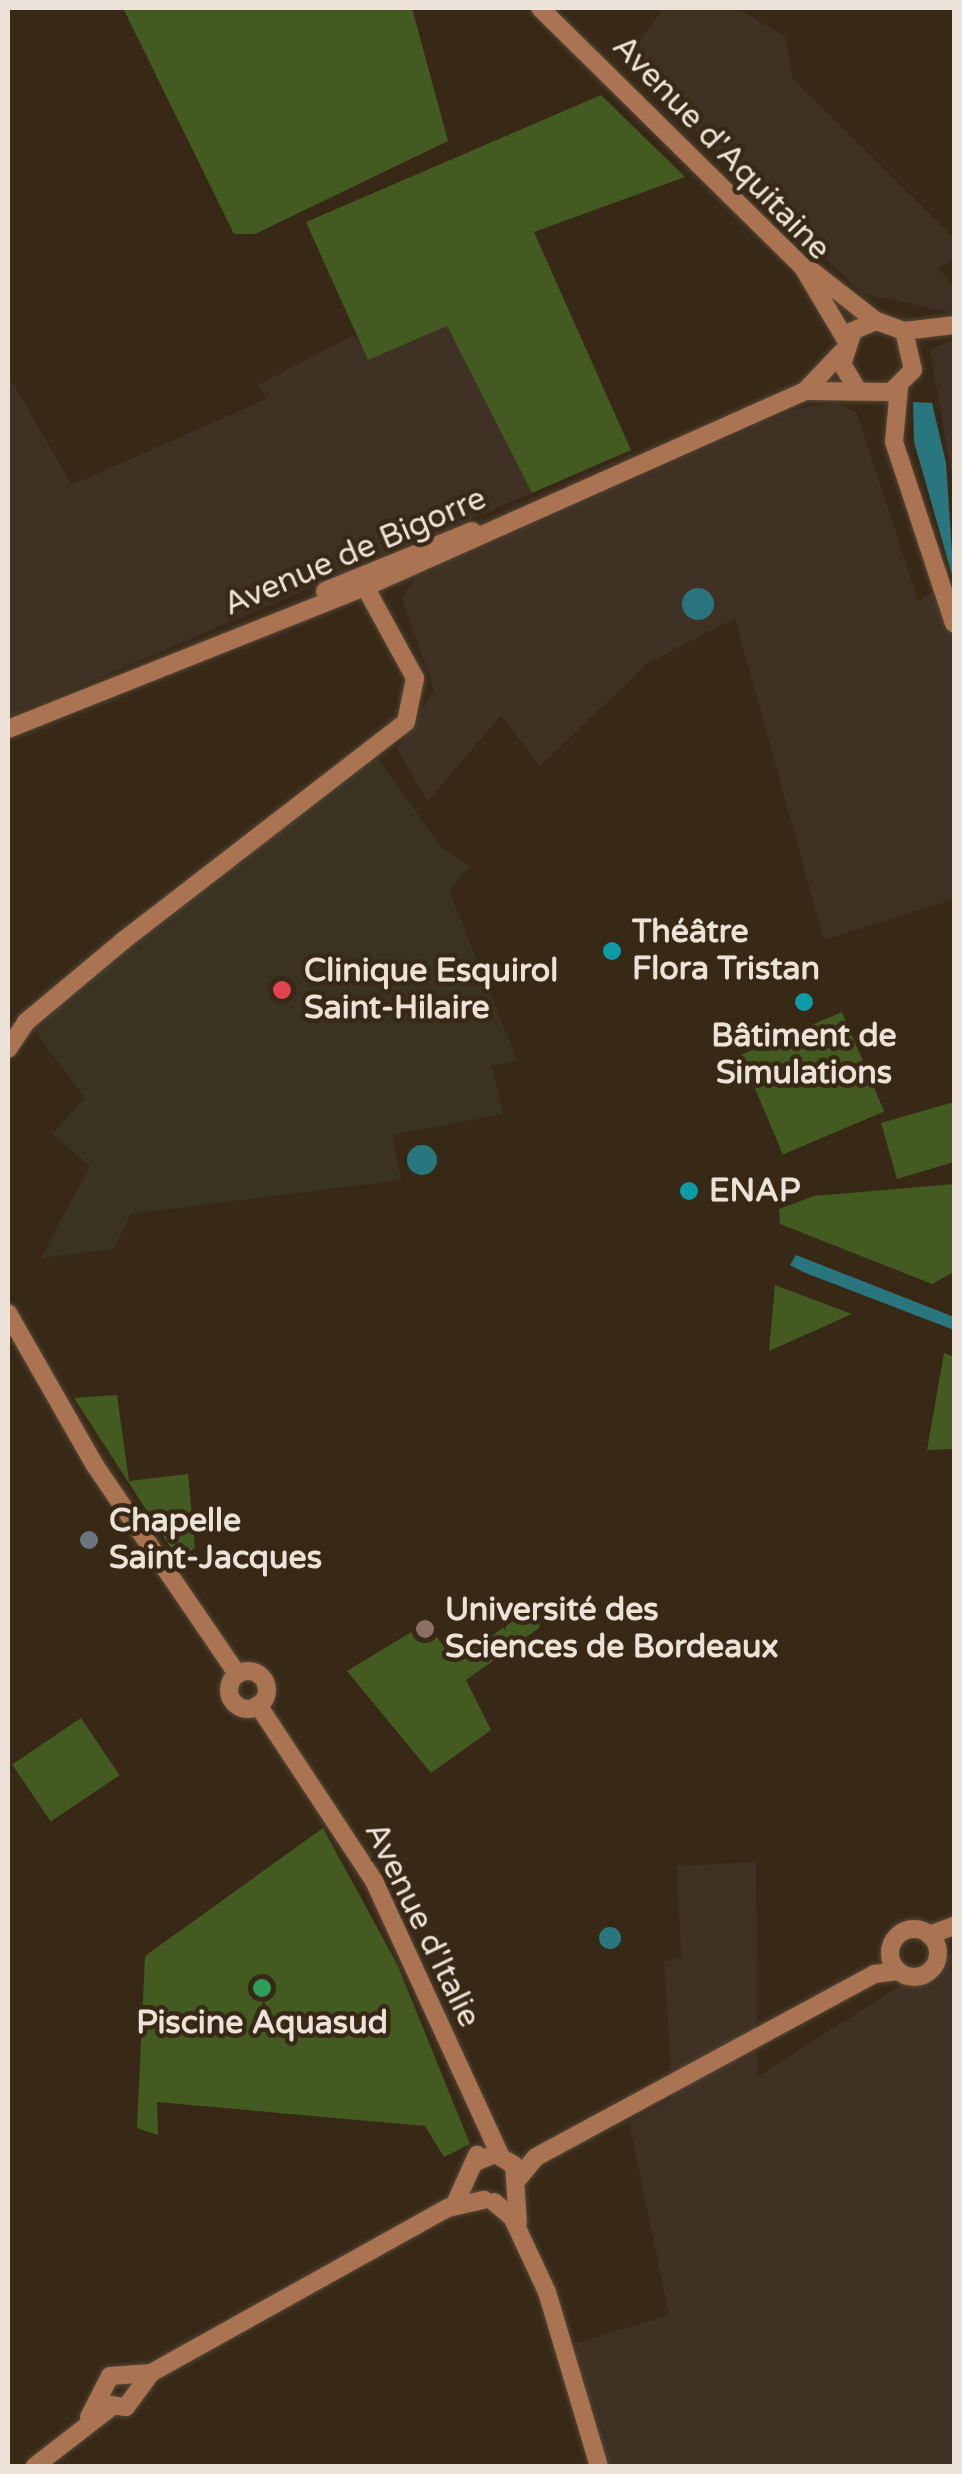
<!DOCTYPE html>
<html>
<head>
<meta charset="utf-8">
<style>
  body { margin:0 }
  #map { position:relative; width:962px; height:2474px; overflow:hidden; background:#382917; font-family:"Varela Round",sans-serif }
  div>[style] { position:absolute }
  .commercial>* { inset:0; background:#3f3124 }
  .medical>* { inset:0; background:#3b3322 }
  .green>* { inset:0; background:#435a20; transform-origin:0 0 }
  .water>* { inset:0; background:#2a767e }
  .round { border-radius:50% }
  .roads { filter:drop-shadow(0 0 2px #554736) drop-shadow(0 0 2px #554736) }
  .secondary>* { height:18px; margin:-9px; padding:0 9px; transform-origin:9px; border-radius:9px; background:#aa7352 }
  .secondary>.ring { margin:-9px; padding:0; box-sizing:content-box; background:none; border:18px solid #aa7352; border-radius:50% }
  .dots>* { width:28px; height:28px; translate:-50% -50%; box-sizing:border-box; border:5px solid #382917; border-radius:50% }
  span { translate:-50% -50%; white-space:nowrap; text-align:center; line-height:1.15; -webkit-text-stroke:9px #382917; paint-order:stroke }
  .street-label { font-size:32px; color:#ece2d7 }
  .poi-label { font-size:32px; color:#ece2d7; font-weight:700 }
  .left { translate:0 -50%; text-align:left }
  .frame { position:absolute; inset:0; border:10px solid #ece2d7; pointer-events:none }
</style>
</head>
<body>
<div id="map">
  <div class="commercial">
    <i style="clip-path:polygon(664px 8px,736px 8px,785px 36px,793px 79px,954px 238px,954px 259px,938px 268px,954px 288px,954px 313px,861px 293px,624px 61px)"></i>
    <i style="clip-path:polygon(447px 325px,532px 493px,8px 717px,8px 375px,72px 485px,266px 399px,258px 385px,354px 335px,368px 359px)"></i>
    <i style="clip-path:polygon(954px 339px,954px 489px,930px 350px)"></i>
    <i style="clip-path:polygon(835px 402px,857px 413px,918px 601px,938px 589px,954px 623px,954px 899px,824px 940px,735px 618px,648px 663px,540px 766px,501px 715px,428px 801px,397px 749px,434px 690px,402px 599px,416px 576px,789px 411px)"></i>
    <i style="clip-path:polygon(756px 1862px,757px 2077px,954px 1951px,954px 2466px,607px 2466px,572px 2344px,669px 2315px,629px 2122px,673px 2098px,664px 1961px,681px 1958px,677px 1866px)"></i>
  </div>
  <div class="medical">
    <i style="clip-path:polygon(378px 758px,441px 847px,470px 866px,449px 890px,517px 1060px,492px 1066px,503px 1114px,392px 1135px,401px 1180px,131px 1214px,114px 1249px,41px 1258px,90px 1166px,52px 1134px,85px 1098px,31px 1027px,243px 850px)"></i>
  </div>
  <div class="green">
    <i style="clip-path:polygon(123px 8px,412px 8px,448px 141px,255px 234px,234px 234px)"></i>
    <i style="clip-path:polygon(601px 95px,685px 177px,534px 232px,631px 450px,532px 493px,447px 326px,368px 360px,306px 222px)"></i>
    <i style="left:842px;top:1012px;width:108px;height:110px;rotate:67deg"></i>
    <i style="clip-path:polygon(954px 1102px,954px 1162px,897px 1179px,881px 1123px)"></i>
    <i style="clip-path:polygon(954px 1184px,954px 1272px,932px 1284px,780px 1224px,779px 1209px,814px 1196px)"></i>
    <i style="clip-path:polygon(775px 1285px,852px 1314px,769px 1351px)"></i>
    <i style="clip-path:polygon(944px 1353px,954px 1357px,954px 1449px,927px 1450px)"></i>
    <i style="clip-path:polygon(117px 1395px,129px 1481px,188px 1474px,195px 1548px,178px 1559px,74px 1398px)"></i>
    <i style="clip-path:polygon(542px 1601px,539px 1628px,466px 1680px,491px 1730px,431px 1773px,347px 1671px,426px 1623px,455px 1661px)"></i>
    <i style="left:81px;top:1718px;width:69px;height:83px;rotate:56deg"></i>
    <i style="clip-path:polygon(323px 1828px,398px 1966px,470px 2144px,444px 2157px,425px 2126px,157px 2102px,158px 2135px,137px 2128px,145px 1956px)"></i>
  </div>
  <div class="water">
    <i style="clip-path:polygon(913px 402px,932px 403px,946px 463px,954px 582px,914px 442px)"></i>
    <i class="round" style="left:682px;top:588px;width:32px;height:32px"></i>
    <i class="round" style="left:407px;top:1145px;width:30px;height:30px"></i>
    <i style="clip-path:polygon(796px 1255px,954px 1317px,954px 1330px,803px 1272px,790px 1265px)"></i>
    <i class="round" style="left:599px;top:1927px;width:22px;height:22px"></i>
  </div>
  <div class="roads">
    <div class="secondary">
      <i style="left:540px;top:8px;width:368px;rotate:44.6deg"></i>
      <i style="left:802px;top:266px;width:86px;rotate:59.3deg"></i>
      <i style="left:812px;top:271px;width:81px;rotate:38deg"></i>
      <i style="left:904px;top:331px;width:50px;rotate:-6.8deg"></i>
      <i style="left:899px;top:388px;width:54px;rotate:95.3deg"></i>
      <i style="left:894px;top:442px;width:191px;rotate:71.7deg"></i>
      <i style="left:805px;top:391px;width:54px;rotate:-46.5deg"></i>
      <i style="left:325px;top:591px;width:159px;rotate:-22.2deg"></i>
      <i style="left:8px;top:729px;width:384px;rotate:-21.7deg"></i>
      <i style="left:365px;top:587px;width:482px;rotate:-24deg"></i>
      <i style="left:805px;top:391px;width:86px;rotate:0.7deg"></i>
      <i style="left:891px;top:392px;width:31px;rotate:-45deg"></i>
      <i style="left:913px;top:370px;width:40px;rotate:-103deg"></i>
      <i style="left:904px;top:331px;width:30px;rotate:-160deg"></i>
      <i style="left:876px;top:321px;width:25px;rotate:157deg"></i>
      <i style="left:853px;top:331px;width:35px;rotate:108deg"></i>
      <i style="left:842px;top:364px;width:27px;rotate:59deg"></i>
      <i style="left:8px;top:1049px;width:32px;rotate:-56deg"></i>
      <i style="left:26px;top:1022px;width:128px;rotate:-39.9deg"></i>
      <i style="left:124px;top:940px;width:356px;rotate:-37.7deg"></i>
      <i style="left:406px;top:722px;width:45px;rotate:-78.4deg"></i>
      <i style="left:415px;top:678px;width:111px;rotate:-118.7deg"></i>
      <i style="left:8px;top:1313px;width:174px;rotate:60.3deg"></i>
      <i style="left:94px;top:1464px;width:254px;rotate:55.7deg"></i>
      <i class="ring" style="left:229px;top:1671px;width:20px;height:20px"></i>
      <i style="left:258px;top:1705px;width:211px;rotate:56.6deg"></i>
      <i style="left:374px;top:1881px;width:302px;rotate:65.3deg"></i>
      <i class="ring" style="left:890px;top:1929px;width:30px;height:30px"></i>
      <i style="left:929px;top:1935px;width:27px;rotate:-20deg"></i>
      <i style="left:476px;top:2162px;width:21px;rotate:-23deg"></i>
      <i style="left:495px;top:2154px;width:22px;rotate:30deg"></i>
      <i style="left:514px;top:2165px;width:58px;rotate:86.1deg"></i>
      <i style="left:518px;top:2179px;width:28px;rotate:-51deg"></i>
      <i style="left:536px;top:2157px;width:384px;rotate:-28.4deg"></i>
      <i style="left:874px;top:1974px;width:24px;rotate:-7deg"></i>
      <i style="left:494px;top:2202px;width:23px;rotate:40deg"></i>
      <i style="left:512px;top:2217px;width:83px;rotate:65deg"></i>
      <i style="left:547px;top:2292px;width:182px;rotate:73.4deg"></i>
      <i style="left:455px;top:2204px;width:54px;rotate:-65.8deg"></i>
      <i style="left:104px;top:2404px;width:22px;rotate:8deg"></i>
      <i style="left:126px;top:2407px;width:42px;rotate:-53.7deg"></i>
      <i style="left:89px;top:2417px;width:46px;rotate:-62.9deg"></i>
      <i style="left:110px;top:2376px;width:41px;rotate:-4.2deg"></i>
      <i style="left:151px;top:2373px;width:340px;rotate:-29.1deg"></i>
      <i style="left:448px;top:2208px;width:37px;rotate:-13deg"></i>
      <i style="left:35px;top:2466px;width:95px;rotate:-37.7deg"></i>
    </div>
  </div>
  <div class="dots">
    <i style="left:612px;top:951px;background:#0f9aa8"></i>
    <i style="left:282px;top:990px;background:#e0444e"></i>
    <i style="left:804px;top:1002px;background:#0f9aa8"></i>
    <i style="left:689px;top:1191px;background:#0f9aa8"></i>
    <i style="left:89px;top:1540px;background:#6b7280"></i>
    <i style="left:425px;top:1629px;background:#8d6e63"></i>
    <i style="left:262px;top:1988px;background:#2e9e5b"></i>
  </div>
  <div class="street-label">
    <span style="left:721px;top:148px;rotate:46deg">Avenue d'Aquitaine</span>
    <span style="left:355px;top:552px;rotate:-23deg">Avenue de Bigorre</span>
    <span style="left:422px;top:1925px;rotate:64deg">Avenue d'Italie</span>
  </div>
  <div class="poi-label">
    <span class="left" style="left:632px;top:951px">Théâtre<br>Flora Tristan</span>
    <span class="left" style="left:304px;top:990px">Clinique Esquirol<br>Saint-Hilaire</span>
    <span style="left:804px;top:1055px">Bâtiment de<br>Simulations</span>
    <span class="left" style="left:709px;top:1191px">ENAP</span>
    <span class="left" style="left:109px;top:1540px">Chapelle<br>Saint-Jacques</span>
    <span class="left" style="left:445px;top:1629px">Université des<br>Sciences de Bordeaux</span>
    <span style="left:262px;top:2023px">Piscine Aquasud</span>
  </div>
  <div class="frame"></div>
</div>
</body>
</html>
